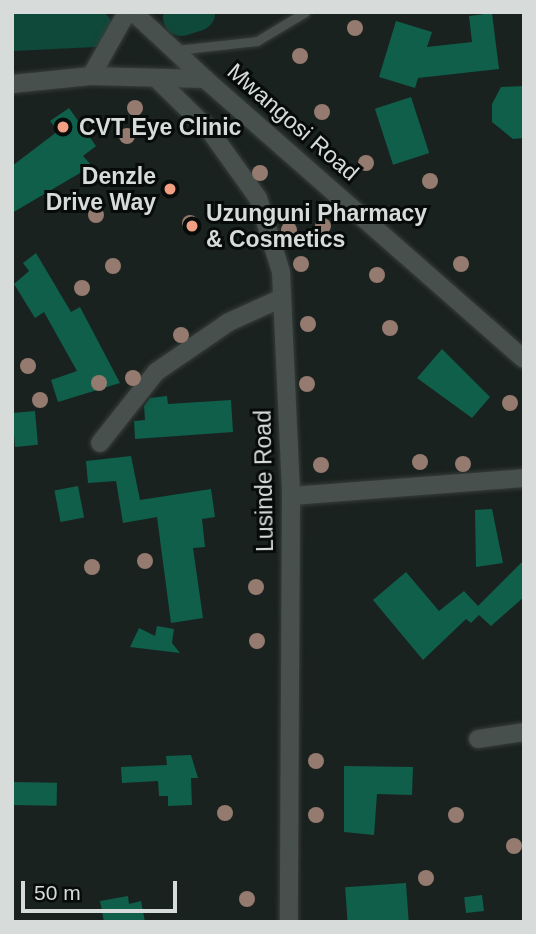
<!DOCTYPE html>
<html>
<head>
<meta charset="utf-8">
<style>
  body { margin:0 }
  #map { position:relative; width:536px; height:934px; overflow:hidden; background:#1a221f; font-family:Arial,sans-serif }
  div>[style] { position:absolute }
  .river>* { height:37px; margin:-18.5px; padding:0 18.5px; transform-origin:18.5px; border-radius:18.5px; background:#0f493a }
  .building>* { inset:0; background:#0f5f4b; transform-origin:0 0 }
  .roads { filter:drop-shadow(0 0 2px #373d3b) drop-shadow(0 0 2px #373d3b) }
  .service>* { height:9px; margin:-4.5px; padding:0 4.5px; transform-origin:4.5px; border-radius:4.5px; background:#47504c }
  .minor>* { height:18px; margin:-9px; padding:0 9px; transform-origin:9px; border-radius:9px; background:#47504c }
  .trees>* { width:16px; height:16px; margin:-8px; border-radius:50%; background:#947a6f }
  .dots>* { width:19px; height:19px; translate:-50% -50%; box-sizing:border-box; border:4px solid #070b09; border-radius:50% }
  span { translate:-50% -50%; white-space:nowrap; text-align:center; line-height:1.15; -webkit-text-stroke:6px #070b09; paint-order:stroke }
  .street-label { font-size:23px; color:#d7dcda }
  .poi-label { font-size:23px; color:#d7dcda; font-weight:700 }
  .left { translate:0 -50%; text-align:left }
  .right { translate:-100% -50%; text-align:right }
  .frame { position:absolute; inset:0; border:14px solid #d7dcda; pointer-events:none }
  .scale { position:absolute; left:21px; top:881px; width:156px; height:32px; box-sizing:border-box; border:4px solid #d7dcda; border-top:0; padding-left:9px; font-size:21px; line-height:24px; white-space:nowrap; color:#d7dcda; -webkit-text-stroke:5px #070b09; paint-order:stroke }
</style>
</head>
<body>
<div id="map">
  <div class="river">
    <i style="left:181px;top:17px;width:16px;rotate:-18deg"></i>
    <i style="left:12px;top:32px;width:82px;rotate:-2.8deg"></i>
  </div>
  <div class="building">
    <i style="clip-path:polygon(492px 13px,499px 69px,418px 78px,415px 88px,379px 77px,396px 21px,432px 32px,427px 47px,472px 42px,469px 16px)"></i>
    <i style="clip-path:polygon(524px 86px,524px 138px,513px 139px,492px 122px,492px 104px,501px 87px)"></i>
    <i style="left:411px;top:97px;width:59px;height:38px;rotate:72deg"></i>
    <i style="clip-path:polygon(69px 108px,96px 146px,83px 156px,92px 166px,12px 213px,12px 166px,58px 131px,50px 121px)"></i>
    <i style="clip-path:polygon(36px 253px,71px 312px,80px 307px,120px 383px,58px 402px,51px 380px,77px 371px,44px 312px,35px 318px,14px 284px,29px 271px,23px 263px)"></i>
    <i style="clip-path:polygon(442px 349px,490px 397px,472px 418px,417px 378px)"></i>
    <i style="clip-path:polygon(167px 396px,168px 404px,231px 400px,233px 432px,135px 439px,134px 421px,145px 420px,144px 406px,150px 398px)"></i>
    <i style="left:35px;top:411px;width:34px;height:23px;rotate:85deg"></i>
    <i style="clip-path:polygon(131px 456px,140px 500px,211px 489px,215px 517px,202px 519px,205px 547px,193px 548px,203px 618px,171px 623px,157px 517px,123px 523px,116px 481px,88px 483px,86px 461px)"></i>
    <i style="left:78px;top:486px;width:32px;height:24px;rotate:79deg"></i>
    <i style="clip-path:polygon(492px 509px,503px 563px,476px 567px,475px 510px)"></i>
    <i style="clip-path:polygon(524px 560px,524px 597px,491px 626px,479px 615px,471px 623px,466px 619px,423px 660px,373px 600px,406px 572px,439px 611px,464px 591px,478px 606px)"></i>
    <i style="clip-path:polygon(157px 626px,174px 629px,172px 643px,180px 653px,130px 647px,139px 628px,155px 636px)"></i>
    <i style="clip-path:polygon(191px 755px,198px 778px,191px 778px,192px 805px,168px 806px,168px 796px,159px 796px,158px 781px,122px 783px,121px 767px,167px 765px,166px 756px)"></i>
    <i style="clip-path:polygon(344px 766px,413px 767px,412px 795px,377px 794px,374px 835px,344px 832px)"></i>
    <i style="left:12px;top:782px;width:45px;height:23px;rotate:1deg"></i>
    <i style="left:406px;top:883px;width:39px;height:61px;rotate:86deg"></i>
    <i style="left:482px;top:895px;width:16px;height:18px;rotate:83deg"></i>
    <i style="clip-path:polygon(128px 896px,129px 904px,141px 901px,145px 922px,104px 922px,100px 901px)"></i>
  </div>
  <div class="roads">
    <div class="service">
      <i style="left:176px;top:50px;width:81px;rotate:-6.3deg"></i>
      <i style="left:257px;top:41px;width:56px;rotate:-31.1deg"></i>
    </div>
    <div class="minor">
      <i style="left:133px;top:12px;width:98px;rotate:42.9deg"></i>
      <i style="left:91px;top:76px;width:73px;rotate:-60.6deg"></i>
      <i style="left:159px;top:81px;width:71px;rotate:44.4deg"></i>
      <i style="left:210px;top:131px;width:82px;rotate:54.4deg"></i>
      <i style="left:258px;top:198px;width:77px;rotate:72.7deg"></i>
      <i style="left:281px;top:272px;width:224px;rotate:87.4deg"></i>
      <i style="left:291px;top:496px;width:426px;rotate:90.3deg"></i>
      <i style="left:12px;top:84px;width:79px;rotate:-5.8deg"></i>
      <i style="left:91px;top:76px;width:114px;rotate:1.5deg"></i>
      <i style="left:205px;top:79px;width:424px;rotate:41.3deg"></i>
      <i style="left:100px;top:443px;width:90px;rotate:-51.7deg"></i>
      <i style="left:156px;top:372px;width:88px;rotate:-34.4deg"></i>
      <i style="left:229px;top:322px;width:58px;rotate:-24.4deg"></i>
      <i style="left:291px;top:496px;width:234px;rotate:-4.4deg"></i>
      <i style="left:478px;top:739px;width:47px;rotate:-8.7deg"></i>
    </div>
  </div>
  <div class="trees">
    <i style="left:355px;top:28px"></i>
    <i style="left:300px;top:56px"></i>
    <i style="left:135px;top:108px"></i>
    <i style="left:322px;top:112px"></i>
    <i style="left:127px;top:136px"></i>
    <i style="left:366px;top:163px"></i>
    <i style="left:260px;top:173px"></i>
    <i style="left:430px;top:181px"></i>
    <i style="left:96px;top:215px"></i>
    <i style="left:190px;top:223px"></i>
    <i style="left:323px;top:226px"></i>
    <i style="left:289px;top:230px"></i>
    <i style="left:301px;top:264px"></i>
    <i style="left:461px;top:264px"></i>
    <i style="left:113px;top:266px"></i>
    <i style="left:377px;top:275px"></i>
    <i style="left:82px;top:288px"></i>
    <i style="left:308px;top:324px"></i>
    <i style="left:390px;top:328px"></i>
    <i style="left:181px;top:335px"></i>
    <i style="left:28px;top:366px"></i>
    <i style="left:133px;top:378px"></i>
    <i style="left:99px;top:383px"></i>
    <i style="left:307px;top:384px"></i>
    <i style="left:40px;top:400px"></i>
    <i style="left:510px;top:403px"></i>
    <i style="left:420px;top:462px"></i>
    <i style="left:463px;top:464px"></i>
    <i style="left:321px;top:465px"></i>
    <i style="left:145px;top:561px"></i>
    <i style="left:92px;top:567px"></i>
    <i style="left:256px;top:587px"></i>
    <i style="left:257px;top:641px"></i>
    <i style="left:316px;top:761px"></i>
    <i style="left:225px;top:813px"></i>
    <i style="left:316px;top:815px"></i>
    <i style="left:456px;top:815px"></i>
    <i style="left:514px;top:846px"></i>
    <i style="left:426px;top:878px"></i>
    <i style="left:247px;top:899px"></i>
  </div>
  <div class="dots">
    <i style="left:63px;top:127px;background:#f39f84"></i>
    <i style="left:170px;top:189px;background:#f39f84"></i>
    <i style="left:192px;top:226px;background:#f39f84"></i>
  </div>
  <div class="street-label">
    <span style="left:293px;top:122px;rotate:41deg">Mwangosi Road</span>
    <span style="left:264px;top:481px;rotate:-91deg">Lusinde Road</span>
  </div>
  <div class="poi-label">
    <span class="left" style="left:79px;top:127px">CVT Eye Clinic</span>
    <span class="right" style="left:156px;top:189px">Denzle<br>Drive Way</span>
    <span class="left" style="left:206px;top:226px">Uzunguni Pharmacy<br>&amp; Cosmetics</span>
  </div>
  <div class="frame"></div>
  <div class="scale">50 m</div>
</div>
</body>
</html>
